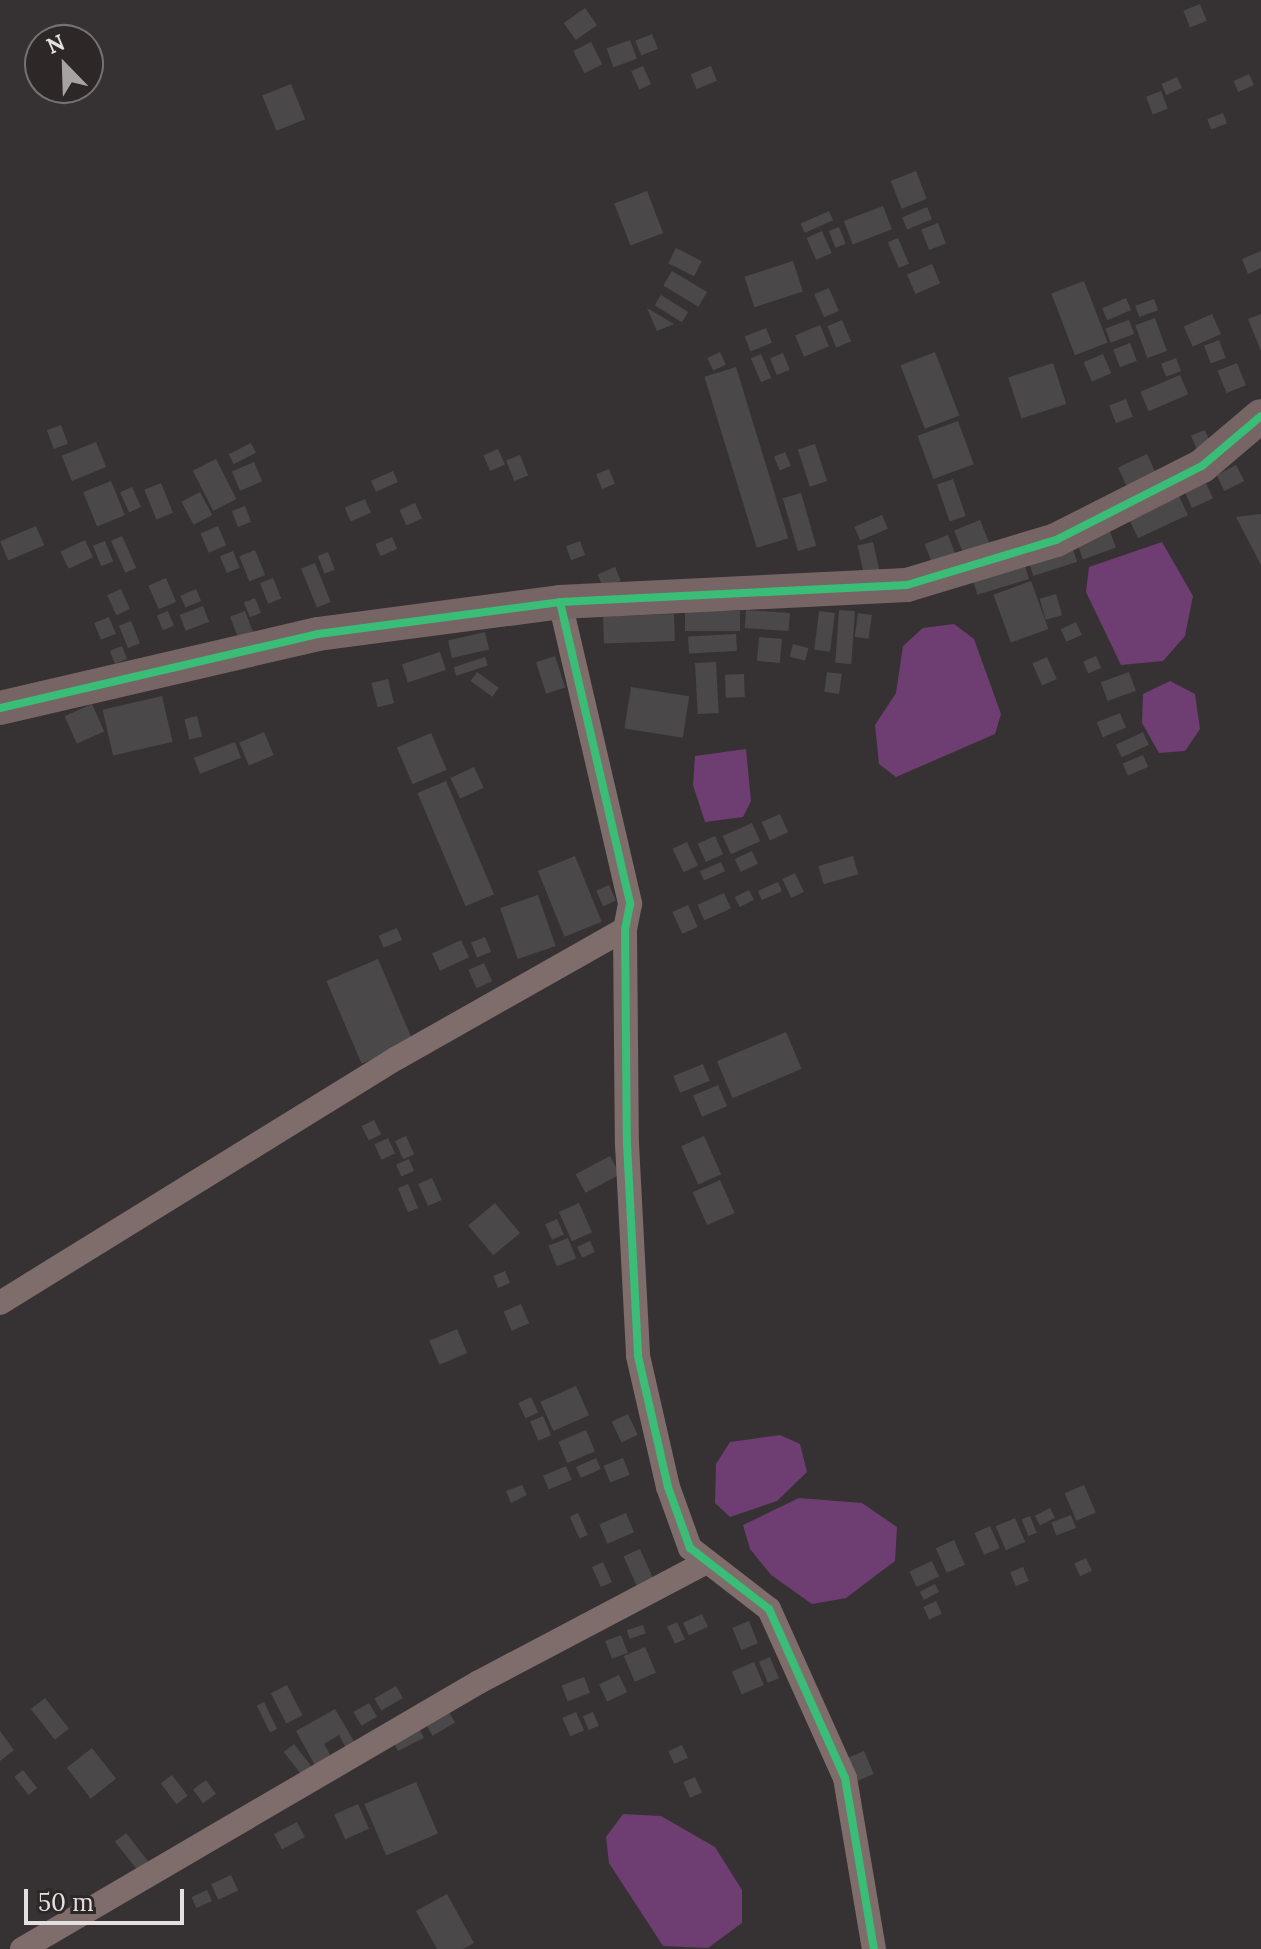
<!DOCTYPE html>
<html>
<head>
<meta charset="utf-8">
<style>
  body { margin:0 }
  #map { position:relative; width:1261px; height:1949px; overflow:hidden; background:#363233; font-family:Lora,serif }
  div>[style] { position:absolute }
  .water>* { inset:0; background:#6e3d71 }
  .building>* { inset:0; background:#4a4849; transform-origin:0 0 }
  .street>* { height:24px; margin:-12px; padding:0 12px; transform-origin:12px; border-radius:12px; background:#7f6d6b }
  .secondary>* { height:34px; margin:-17px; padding:0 17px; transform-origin:17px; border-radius:17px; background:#776565 }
  .cycleway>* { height:8px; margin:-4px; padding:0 4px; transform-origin:4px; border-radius:4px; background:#3abd76 }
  span { translate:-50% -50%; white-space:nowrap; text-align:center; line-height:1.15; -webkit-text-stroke:6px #2d2728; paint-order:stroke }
  .north { position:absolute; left:24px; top:24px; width:80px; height:80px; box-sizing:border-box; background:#2d2728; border:2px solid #767172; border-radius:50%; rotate:337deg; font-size:22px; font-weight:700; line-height:32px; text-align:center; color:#e4e0e0 }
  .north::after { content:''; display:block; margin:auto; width:28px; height:36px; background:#a7a3a3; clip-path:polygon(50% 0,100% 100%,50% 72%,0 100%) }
  .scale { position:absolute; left:24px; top:1889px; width:160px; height:36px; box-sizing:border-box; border:4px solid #e4e0e0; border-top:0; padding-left:10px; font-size:24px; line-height:28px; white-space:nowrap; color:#e4e0e0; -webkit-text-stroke:6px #2d2728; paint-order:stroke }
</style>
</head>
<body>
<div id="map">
  <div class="water">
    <i style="clip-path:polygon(1162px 542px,1193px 596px,1185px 636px,1163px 661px,1121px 665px,1086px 592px,1089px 567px)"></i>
    <i style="clip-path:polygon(954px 624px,974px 639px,1001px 714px,995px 734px,896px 777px,879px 764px,875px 725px,896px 693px,903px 646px,923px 628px)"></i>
    <i style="clip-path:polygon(1170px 681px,1195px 694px,1200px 729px,1185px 751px,1159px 753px,1142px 723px,1143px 694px)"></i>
    <i style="clip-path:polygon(746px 749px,751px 801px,743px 817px,705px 822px,693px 785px,695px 756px)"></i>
    <i style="clip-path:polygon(780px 1435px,800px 1444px,807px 1472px,777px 1501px,730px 1517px,715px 1503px,716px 1464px,730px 1442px)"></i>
    <i style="clip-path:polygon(799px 1498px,862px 1503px,897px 1527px,895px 1561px,846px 1598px,812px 1604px,771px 1575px,750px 1549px,743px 1525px)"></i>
    <i style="clip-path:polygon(623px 1814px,661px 1816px,715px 1847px,742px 1890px,742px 1923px,708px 1948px,663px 1946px,609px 1863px,606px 1837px)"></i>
  </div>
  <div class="building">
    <i style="left:1200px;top:4px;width:18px;height:18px;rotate:68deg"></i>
    <i style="left:585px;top:8px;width:21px;height:26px;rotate:55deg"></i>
    <i style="left:652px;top:34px;width:16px;height:18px;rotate:68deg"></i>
    <i style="left:630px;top:40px;width:20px;height:25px;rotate:70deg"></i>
    <i style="left:591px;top:42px;width:25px;height:20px;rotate:63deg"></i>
    <i style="left:643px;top:66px;width:20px;height:13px;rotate:66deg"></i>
    <i style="left:711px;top:66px;width:16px;height:22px;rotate:68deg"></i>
    <i style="left:1249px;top:74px;width:12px;height:17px;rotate:66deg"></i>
    <i style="left:1177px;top:77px;width:12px;height:17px;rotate:66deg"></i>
    <i style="left:291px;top:84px;width:38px;height:31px;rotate:68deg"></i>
    <i style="left:1161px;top:91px;width:19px;height:16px;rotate:69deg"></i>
    <i style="left:1223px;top:113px;width:11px;height:17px;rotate:68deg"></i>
    <i style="left:916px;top:171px;width:30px;height:27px;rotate:69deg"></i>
    <i style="left:647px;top:191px;width:45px;height:35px;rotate:69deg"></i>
    <i style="left:883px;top:206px;width:25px;height:42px;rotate:69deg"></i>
    <i style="left:927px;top:207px;width:13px;height:27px;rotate:67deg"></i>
    <i style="left:829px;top:211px;width:10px;height:31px;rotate:66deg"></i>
    <i style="left:938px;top:223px;width:22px;height:18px;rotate:69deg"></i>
    <i style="left:839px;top:227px;width:18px;height:11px;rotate:68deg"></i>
    <i style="left:822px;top:231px;width:24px;height:17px;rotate:66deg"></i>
    <i style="left:898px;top:238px;width:28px;height:11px;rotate:67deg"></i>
    <i style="left:676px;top:248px;width:29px;height:17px;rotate:27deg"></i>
    <i style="clip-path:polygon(1261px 251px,1261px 268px,1248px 274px,1242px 259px)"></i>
    <i style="left:793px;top:261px;width:32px;height:51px;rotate:72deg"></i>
    <i style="left:932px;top:264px;width:21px;height:27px;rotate:67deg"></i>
    <i style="left:672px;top:271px;width:41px;height:17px;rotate:31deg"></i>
    <i style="left:1084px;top:281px;width:66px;height:35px;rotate:69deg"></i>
    <i style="left:829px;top:288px;width:25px;height:16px;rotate:67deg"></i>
    <i style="left:661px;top:295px;width:32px;height:12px;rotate:32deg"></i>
    <i style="left:1126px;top:298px;width:13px;height:26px;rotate:67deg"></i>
    <i style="left:1154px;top:299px;width:12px;height:20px;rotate:70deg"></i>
    <i style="clip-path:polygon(647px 308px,674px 324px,657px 331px)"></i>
    <i style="left:1212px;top:314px;width:22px;height:31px;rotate:66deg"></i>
    <i style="clip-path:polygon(1261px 314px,1261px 351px,1248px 319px)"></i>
    <i style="left:1155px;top:318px;width:35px;height:21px;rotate:70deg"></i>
    <i style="left:842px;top:320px;width:23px;height:16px;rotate:67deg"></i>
    <i style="left:1129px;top:320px;width:15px;height:25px;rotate:70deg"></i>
    <i style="left:820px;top:325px;width:23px;height:27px;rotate:67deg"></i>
    <i style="left:766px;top:328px;width:16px;height:23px;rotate:68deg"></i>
    <i style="left:1219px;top:340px;width:19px;height:16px;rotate:69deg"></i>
    <i style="left:1130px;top:343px;width:19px;height:18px;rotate:69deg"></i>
    <i style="left:720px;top:352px;width:14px;height:14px;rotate:65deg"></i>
    <i style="left:935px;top:352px;width:68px;height:37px;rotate:69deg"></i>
    <i style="left:783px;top:353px;width:18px;height:14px;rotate:68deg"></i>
    <i style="left:761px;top:354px;width:26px;height:11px;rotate:67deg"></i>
    <i style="left:1103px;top:354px;width:21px;height:21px;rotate:67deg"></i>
    <i style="left:1176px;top:358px;width:14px;height:16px;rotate:69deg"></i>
    <i style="left:1053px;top:363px;width:43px;height:47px;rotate:72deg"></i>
    <i style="left:1237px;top:363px;width:24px;height:21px;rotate:68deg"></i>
    <i style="left:736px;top:367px;width:179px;height:33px;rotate:73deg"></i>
    <i style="left:1180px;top:375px;width:21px;height:43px;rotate:67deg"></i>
    <i style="left:1126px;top:399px;width:19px;height:18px;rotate:69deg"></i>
    <i style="left:958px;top:421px;width:46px;height:43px;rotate:70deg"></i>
    <i style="left:61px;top:425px;width:20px;height:15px;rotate:70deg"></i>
    <i style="left:1205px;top:430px;width:16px;height:15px;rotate:68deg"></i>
    <i style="left:96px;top:442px;width:27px;height:37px;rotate:68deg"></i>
    <i style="left:251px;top:443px;width:11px;height:25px;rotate:63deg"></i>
    <i style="left:815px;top:444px;width:39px;height:18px;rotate:72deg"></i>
    <i style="left:498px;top:449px;width:17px;height:16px;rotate:66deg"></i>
    <i style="left:785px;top:452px;width:15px;height:12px;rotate:67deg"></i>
    <i style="left:1147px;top:454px;width:33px;height:32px;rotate:65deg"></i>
    <i style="left:520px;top:455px;width:22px;height:15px;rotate:68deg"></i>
    <i style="left:216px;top:459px;width:45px;height:26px;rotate:63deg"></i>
    <i style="left:254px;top:462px;width:21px;height:24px;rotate:67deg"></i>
    <i style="left:1236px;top:465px;width:18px;height:22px;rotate:63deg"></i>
    <i style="left:609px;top:469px;width:16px;height:14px;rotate:68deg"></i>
    <i style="left:393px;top:471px;width:12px;height:24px;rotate:66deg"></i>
    <i style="left:953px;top:479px;width:39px;height:17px;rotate:71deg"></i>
    <i style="left:111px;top:481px;width:37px;height:30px;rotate:68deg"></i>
    <i style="left:161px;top:483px;width:32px;height:18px;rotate:68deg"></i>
    <i style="left:1206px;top:483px;width:17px;height:23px;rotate:66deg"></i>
    <i style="left:132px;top:487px;width:22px;height:13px;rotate:66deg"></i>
    <i style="left:200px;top:492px;width:26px;height:21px;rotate:62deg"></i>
    <i style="left:801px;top:493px;width:55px;height:19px;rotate:74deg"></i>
    <i style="left:1179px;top:496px;width:21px;height:55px;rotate:65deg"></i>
    <i style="left:365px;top:499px;width:15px;height:22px;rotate:67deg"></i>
    <i style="left:415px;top:503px;width:17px;height:17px;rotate:66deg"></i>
    <i style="left:245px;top:506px;width:17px;height:14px;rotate:69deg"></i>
    <i style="clip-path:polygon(1261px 514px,1261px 565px,1236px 517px)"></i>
    <i style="left:882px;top:515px;width:15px;height:30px;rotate:67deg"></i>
    <i style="left:980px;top:520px;width:32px;height:28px;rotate:68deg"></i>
    <i style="left:36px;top:526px;width:21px;height:39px;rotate:67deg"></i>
    <i style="left:218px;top:526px;width:21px;height:19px;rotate:67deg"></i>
    <i style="left:1108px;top:526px;width:23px;height:35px;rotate:70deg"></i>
    <i style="left:948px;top:535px;width:25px;height:25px;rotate:69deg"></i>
    <i style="left:122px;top:536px;width:35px;height:12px;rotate:66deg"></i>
    <i style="left:392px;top:537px;width:13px;height:18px;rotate:67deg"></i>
    <i style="left:85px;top:540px;width:19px;height:27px;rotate:65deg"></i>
    <i style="left:1070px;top:540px;width:23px;height:46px;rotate:72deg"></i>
    <i style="left:105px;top:541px;width:22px;height:13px;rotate:68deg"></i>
    <i style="left:580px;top:541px;width:15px;height:15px;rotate:70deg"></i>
    <i style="left:873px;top:542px;width:32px;height:16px;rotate:77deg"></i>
    <i style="left:255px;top:550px;width:27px;height:17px;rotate:68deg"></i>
    <i style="left:233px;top:551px;width:18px;height:14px;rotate:68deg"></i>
    <i style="left:328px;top:552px;width:19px;height:11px;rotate:69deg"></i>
    <i style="left:1022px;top:556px;width:24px;height:54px;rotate:73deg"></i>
    <i style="left:315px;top:563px;width:42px;height:15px;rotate:68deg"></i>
    <i style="left:615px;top:567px;width:15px;height:19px;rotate:67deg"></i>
    <i style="left:166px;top:578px;width:26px;height:19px;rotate:67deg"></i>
    <i style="left:273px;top:578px;width:22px;height:14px;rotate:68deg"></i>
    <i style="left:1031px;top:581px;width:51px;height:40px;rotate:70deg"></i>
    <i style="left:121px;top:589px;width:22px;height:15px;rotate:66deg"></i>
    <i style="left:196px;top:589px;width:13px;height:17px;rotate:67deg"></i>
    <i style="left:1056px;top:594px;width:22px;height:17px;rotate:74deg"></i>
    <i style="left:255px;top:598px;width:16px;height:12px;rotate:68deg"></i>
    <i style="left:203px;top:606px;width:17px;height:25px;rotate:69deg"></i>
    <i style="left:746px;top:610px;width:44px;height:18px;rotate:4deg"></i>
    <i style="left:839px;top:610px;width:16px;height:53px;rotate:4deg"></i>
    <i style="left:168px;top:611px;width:16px;height:12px;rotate:68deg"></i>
    <i style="left:245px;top:611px;width:30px;height:16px;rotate:69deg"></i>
    <i style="left:685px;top:611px;width:55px;height:20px"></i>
    <i style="left:819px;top:611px;width:16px;height:39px;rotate:7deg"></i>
    <i style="left:858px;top:613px;width:14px;height:24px;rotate:8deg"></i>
    <i style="left:674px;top:614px;width:27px;height:71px;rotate:88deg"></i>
    <i style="left:109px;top:617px;width:18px;height:16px;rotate:68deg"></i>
    <i style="left:131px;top:621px;width:24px;height:13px;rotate:68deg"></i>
    <i style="left:1076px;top:622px;width:14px;height:17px;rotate:65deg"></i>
    <i style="left:485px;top:632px;width:18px;height:38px;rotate:77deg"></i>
    <i style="left:736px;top:634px;width:17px;height:48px;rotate:87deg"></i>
    <i style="left:759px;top:637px;width:23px;height:24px;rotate:5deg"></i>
    <i style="left:793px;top:644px;width:16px;height:13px;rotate:15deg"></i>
    <i style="left:122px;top:646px;width:14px;height:13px;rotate:69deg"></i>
    <i style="left:440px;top:652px;width:19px;height:40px;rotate:72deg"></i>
    <i style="left:555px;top:656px;width:33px;height:20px;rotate:72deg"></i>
    <i style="left:1096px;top:656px;width:13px;height:14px;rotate:67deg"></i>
    <i style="left:485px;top:657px;width:9px;height:33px;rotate:72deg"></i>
    <i style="left:1047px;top:657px;width:24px;height:16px;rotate:66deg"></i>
    <i style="left:716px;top:662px;width:51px;height:21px;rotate:87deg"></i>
    <i style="left:477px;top:672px;width:27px;height:11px;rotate:36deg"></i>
    <i style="left:827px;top:672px;width:15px;height:20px;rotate:8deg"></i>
    <i style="left:1129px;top:672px;width:20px;height:30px;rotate:70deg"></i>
    <i style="left:744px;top:674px;width:23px;height:19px;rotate:88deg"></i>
    <i style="left:388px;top:679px;width:25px;height:17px;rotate:76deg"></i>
    <i style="left:631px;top:687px;width:59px;height:42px;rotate:9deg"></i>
    <i style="left:162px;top:696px;width:47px;height:61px;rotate:77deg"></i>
    <i style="left:92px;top:704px;width:30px;height:30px;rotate:66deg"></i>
    <i style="left:1120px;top:713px;width:16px;height:25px;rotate:68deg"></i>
    <i style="left:197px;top:716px;width:21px;height:13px;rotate:76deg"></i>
    <i style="left:264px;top:732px;width:25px;height:27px;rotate:67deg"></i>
    <i style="left:1143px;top:732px;width:14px;height:30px;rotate:65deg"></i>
    <i style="left:431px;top:733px;width:40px;height:37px;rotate:67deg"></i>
    <i style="left:235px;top:742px;width:17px;height:44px;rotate:69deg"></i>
    <i style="left:1143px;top:755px;width:13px;height:22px;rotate:67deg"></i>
    <i style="left:474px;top:767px;width:23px;height:26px;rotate:65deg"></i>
    <i style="left:446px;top:781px;width:123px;height:31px;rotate:67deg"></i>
    <i style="left:780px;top:814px;width:20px;height:20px;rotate:66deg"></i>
    <i style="left:752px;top:823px;width:20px;height:32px;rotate:66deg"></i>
    <i style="left:715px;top:836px;width:20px;height:19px;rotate:66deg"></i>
    <i style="left:687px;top:842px;width:26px;height:16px;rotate:65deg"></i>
    <i style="left:752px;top:851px;width:14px;height:19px;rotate:65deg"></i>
    <i style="left:575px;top:856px;width:71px;height:40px;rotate:68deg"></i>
    <i style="left:853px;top:856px;width:19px;height:36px;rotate:74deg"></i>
    <i style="left:721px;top:862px;width:10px;height:23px;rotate:66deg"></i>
    <i style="left:795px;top:873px;width:21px;height:14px;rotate:65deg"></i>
    <i style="left:778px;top:882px;width:10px;height:22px;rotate:66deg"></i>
    <i style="left:609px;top:885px;width:17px;height:14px;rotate:66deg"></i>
    <i style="left:749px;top:890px;width:11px;height:16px;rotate:63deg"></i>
    <i style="left:724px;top:893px;width:17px;height:29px;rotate:66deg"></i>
    <i style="left:538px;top:895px;width:54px;height:40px;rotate:71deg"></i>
    <i style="left:688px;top:905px;width:24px;height:17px;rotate:66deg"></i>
    <i style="left:397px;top:928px;width:13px;height:20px;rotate:67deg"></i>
    <i style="left:485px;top:937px;width:16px;height:15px;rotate:68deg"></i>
    <i style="left:461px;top:940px;width:19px;height:32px;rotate:65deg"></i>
    <i style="left:378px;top:959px;width:90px;height:56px;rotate:67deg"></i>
    <i style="left:484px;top:963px;width:20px;height:17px;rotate:66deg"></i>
    <i style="left:786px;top:1032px;width:40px;height:75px;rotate:67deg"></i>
    <i style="left:703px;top:1064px;width:18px;height:32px;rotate:68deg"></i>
    <i style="left:718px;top:1085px;width:23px;height:27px;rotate:67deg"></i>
    <i style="left:374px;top:1120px;width:16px;height:14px;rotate:63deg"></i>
    <i style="left:406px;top:1136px;width:20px;height:12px;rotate:66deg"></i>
    <i style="left:704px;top:1136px;width:42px;height:25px;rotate:66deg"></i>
    <i style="left:388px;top:1138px;width:17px;height:15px;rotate:65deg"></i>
    <i style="left:610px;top:1156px;width:21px;height:39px;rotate:62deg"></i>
    <i style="left:409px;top:1159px;width:13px;height:14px;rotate:67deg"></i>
    <i style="left:432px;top:1178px;width:24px;height:15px;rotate:66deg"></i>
    <i style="left:720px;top:1180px;width:36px;height:30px;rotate:66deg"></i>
    <i style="left:408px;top:1184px;width:26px;height:11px;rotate:67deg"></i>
    <i style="left:495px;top:1203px;width:39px;height:35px;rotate:50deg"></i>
    <i style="left:579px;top:1203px;width:32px;height:22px;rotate:66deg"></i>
    <i style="left:557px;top:1219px;width:17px;height:13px;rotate:66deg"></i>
    <i style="left:568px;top:1238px;width:22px;height:21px;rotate:68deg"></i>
    <i style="left:590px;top:1241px;width:12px;height:14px;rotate:66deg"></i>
    <i style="left:505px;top:1271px;width:13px;height:13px;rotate:67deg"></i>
    <i style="left:521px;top:1304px;width:21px;height:19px;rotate:67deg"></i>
    <i style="left:457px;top:1329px;width:26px;height:30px;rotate:67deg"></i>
    <i style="left:576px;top:1386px;width:32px;height:39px;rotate:66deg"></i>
    <i style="left:531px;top:1397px;width:17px;height:14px;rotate:65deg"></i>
    <i style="left:628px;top:1414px;width:23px;height:18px;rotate:65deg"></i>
    <i style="left:543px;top:1416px;width:21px;height:14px;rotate:67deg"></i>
    <i style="left:586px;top:1430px;width:23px;height:30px;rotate:67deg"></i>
    <i style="left:596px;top:1458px;width:12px;height:22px;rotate:66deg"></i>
    <i style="left:623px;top:1458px;width:18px;height:21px;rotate:68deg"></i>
    <i style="left:566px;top:1466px;width:15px;height:25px;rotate:67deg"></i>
    <i style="clip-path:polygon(522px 1485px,527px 1495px,511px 1503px,506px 1491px)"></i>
    <i style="left:1084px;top:1485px;width:30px;height:21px;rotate:67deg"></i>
    <i style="left:1050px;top:1508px;width:11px;height:17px;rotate:63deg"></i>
    <i style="left:578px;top:1513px;width:24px;height:9px;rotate:66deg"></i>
    <i style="left:626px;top:1513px;width:21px;height:29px;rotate:67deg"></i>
    <i style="left:1071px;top:1515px;width:14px;height:21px;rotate:69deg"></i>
    <i style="left:1030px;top:1516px;width:18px;height:9px;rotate:68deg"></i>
    <i style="left:1015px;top:1518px;width:26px;height:21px;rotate:67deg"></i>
    <i style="left:990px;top:1526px;width:24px;height:17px;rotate:66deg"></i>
    <i style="left:954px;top:1540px;width:27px;height:20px;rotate:66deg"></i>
    <i style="left:640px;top:1549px;width:32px;height:18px;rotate:66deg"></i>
    <i style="left:1086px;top:1558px;width:14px;height:13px;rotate:65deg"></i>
    <i style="left:932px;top:1561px;width:17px;height:25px;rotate:65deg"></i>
    <i style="left:603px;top:1562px;width:22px;height:12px;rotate:66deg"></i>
    <i style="left:1023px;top:1567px;width:15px;height:14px;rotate:67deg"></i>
    <i style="left:935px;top:1584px;width:9px;height:17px;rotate:63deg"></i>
    <i style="left:936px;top:1601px;width:14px;height:14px;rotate:65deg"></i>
    <i style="left:702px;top:1614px;width:14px;height:21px;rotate:65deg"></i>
    <i style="left:749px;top:1621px;width:24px;height:18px;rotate:68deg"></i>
    <i style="left:677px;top:1622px;width:19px;height:11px;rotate:65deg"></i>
    <i style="left:643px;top:1625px;width:9px;height:17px;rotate:72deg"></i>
    <i style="left:621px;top:1635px;width:19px;height:17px;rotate:69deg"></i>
    <i style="left:645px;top:1647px;width:28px;height:23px;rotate:67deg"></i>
    <i style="left:770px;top:1657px;width:23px;height:12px;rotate:67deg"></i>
    <i style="left:754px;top:1662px;width:25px;height:24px;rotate:67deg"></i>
    <i style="left:619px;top:1675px;width:19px;height:22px;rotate:65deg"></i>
    <i style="left:584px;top:1677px;width:17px;height:24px;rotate:69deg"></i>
    <i style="left:287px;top:1685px;width:34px;height:18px;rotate:63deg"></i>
    <i style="left:396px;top:1686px;width:14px;height:25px;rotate:60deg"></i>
    <i style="left:45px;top:1698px;width:39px;height:18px;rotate:52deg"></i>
    <i style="left:264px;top:1702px;width:30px;height:8px;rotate:64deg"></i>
    <i style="left:369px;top:1703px;width:16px;height:18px;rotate:60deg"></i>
    <i style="clip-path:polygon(335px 1709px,355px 1743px,346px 1748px,339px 1735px,324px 1744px,333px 1760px,317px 1769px,296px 1731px)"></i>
    <i style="left:447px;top:1709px;width:16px;height:26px;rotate:60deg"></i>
    <i style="left:576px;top:1712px;width:20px;height:15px;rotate:66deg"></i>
    <i style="left:593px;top:1712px;width:15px;height:11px;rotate:67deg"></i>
    <i style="left:419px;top:1728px;width:11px;height:29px;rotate:63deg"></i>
    <i style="clip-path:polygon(0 1731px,14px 1750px,0 1761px)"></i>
    <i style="left:294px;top:1744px;width:28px;height:13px;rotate:52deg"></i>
    <i style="left:682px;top:1745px;width:14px;height:15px;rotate:65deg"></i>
    <i style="left:92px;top:1748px;width:39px;height:32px;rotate:52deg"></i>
    <i style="left:864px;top:1751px;width:25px;height:17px;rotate:67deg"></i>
    <i style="left:23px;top:1770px;width:23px;height:11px;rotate:52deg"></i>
    <i style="left:172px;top:1775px;width:26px;height:14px;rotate:53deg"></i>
    <i style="left:695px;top:1777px;width:17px;height:13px;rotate:66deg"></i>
    <i style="left:206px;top:1780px;width:17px;height:16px;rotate:54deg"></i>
    <i style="left:416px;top:1782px;width:56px;height:56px;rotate:67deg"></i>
    <i style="left:358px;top:1804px;width:27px;height:26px;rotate:66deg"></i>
    <i style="left:297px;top:1822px;width:17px;height:26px;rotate:62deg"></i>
    <i style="left:126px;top:1833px;width:37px;height:14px;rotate:52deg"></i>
    <i style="left:231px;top:1875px;width:17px;height:22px;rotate:65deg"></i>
    <i style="left:207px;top:1890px;width:12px;height:17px;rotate:66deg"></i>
    <i style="clip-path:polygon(447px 1894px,474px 1943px,463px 1949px,437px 1949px,416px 1911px)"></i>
  </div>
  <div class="street">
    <i style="left:560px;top:602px;width:310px;rotate:76.9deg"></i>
    <i style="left:630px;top:904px;width:25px;rotate:101deg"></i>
    <i style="left:625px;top:929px;width:215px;rotate:89.5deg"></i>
    <i style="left:627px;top:1144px;width:212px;rotate:87deg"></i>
    <i style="left:638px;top:1356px;width:134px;rotate:77.1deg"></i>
    <i style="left:668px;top:1487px;width:65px;rotate:70.2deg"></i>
    <i style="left:690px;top:1548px;width:100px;rotate:37.7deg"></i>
    <i style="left:769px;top:1609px;width:185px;rotate:65.8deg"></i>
    <i style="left:845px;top:1778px;width:173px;rotate:80.4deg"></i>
    <i style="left:0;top:1303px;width:467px;rotate:-31.7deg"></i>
    <i style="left:397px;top:1058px;width:262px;rotate:-29.5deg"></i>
    <i style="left:22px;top:1949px;width:529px;rotate:-30.3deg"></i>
    <i style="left:479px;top:1682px;width:258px;rotate:-27.8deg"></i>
  </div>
  <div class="secondary">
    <i style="left:0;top:708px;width:326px;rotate:-13.1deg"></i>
    <i style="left:318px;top:634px;width:244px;rotate:-7.5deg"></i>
    <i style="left:560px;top:602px;width:347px;rotate:-2.8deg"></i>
    <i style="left:907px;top:585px;width:156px;rotate:-16.8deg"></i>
    <i style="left:1056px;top:540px;width:164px;rotate:-26.9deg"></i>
    <i style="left:1202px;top:466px;width:77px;rotate:-40.3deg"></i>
  </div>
  <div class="cycleway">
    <i style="left:560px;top:602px;width:310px;rotate:76.9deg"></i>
    <i style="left:630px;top:904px;width:25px;rotate:101deg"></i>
    <i style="left:625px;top:929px;width:215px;rotate:89.5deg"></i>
    <i style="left:627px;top:1144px;width:212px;rotate:87deg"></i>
    <i style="left:638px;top:1356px;width:134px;rotate:77.1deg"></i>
    <i style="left:668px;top:1487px;width:65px;rotate:70.2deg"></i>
    <i style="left:690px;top:1548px;width:100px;rotate:37.7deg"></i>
    <i style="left:769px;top:1609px;width:185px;rotate:65.8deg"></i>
    <i style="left:845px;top:1778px;width:173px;rotate:80.4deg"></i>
    <i style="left:0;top:708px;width:326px;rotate:-13.1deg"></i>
    <i style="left:318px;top:634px;width:244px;rotate:-7.5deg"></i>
    <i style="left:560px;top:602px;width:347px;rotate:-2.8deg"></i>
    <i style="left:907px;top:585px;width:156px;rotate:-16.8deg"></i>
    <i style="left:1056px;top:540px;width:164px;rotate:-26.9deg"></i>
    <i style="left:1202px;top:466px;width:77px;rotate:-40.3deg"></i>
  </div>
  <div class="north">N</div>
  <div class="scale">50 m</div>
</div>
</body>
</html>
